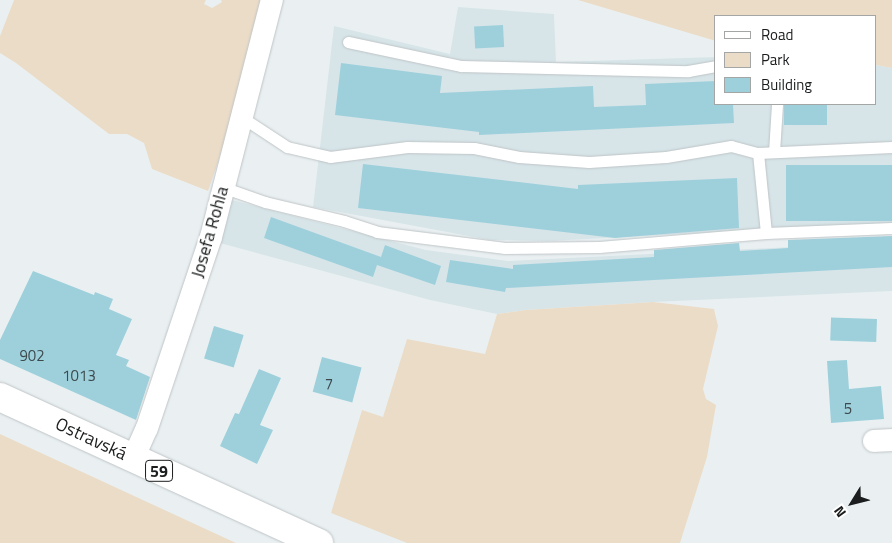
<!DOCTYPE html>
<html>
<head>
<meta charset="utf-8">
<style>
  body { margin:0 }
  #map { position:relative; width:892px; height:543px; overflow:hidden; background:#eaf0f2; font-family:"Titillium Web",sans-serif }
  div>[style] { position:absolute }
  .built>* { inset:0; background:#d7e5e9 }
  .green>* { inset:0; background:#ebdcc7 }
  .building>* { inset:0; background:#9ed0dc; transform-origin:0 0 }
  .roads { filter:drop-shadow(0 0 1px #bfc4c6) drop-shadow(0 0 1px #bfc4c6) }
  .service>* { height:11px; margin:-5.5px; padding:0 5.5px; transform-origin:5.5px; border-radius:5.5px; background:#fff }
  .minor>* { height:22px; margin:-11px; padding:0 11px; transform-origin:11px; border-radius:11px; background:#fff }
  .primary>* { height:28px; margin:-14px; padding:0 14px; transform-origin:14px; border-radius:14px; background:#fff }
  span { translate:-50% -50%; white-space:nowrap; text-align:center; line-height:1.15; -webkit-text-stroke:4.5px #fff; paint-order:stroke }
  .number-label { font-size:15px; color:#3c4a4e }
  .number-label span { -webkit-text-stroke-width:0 }
  .shield-label span { padding:1px 4px; background:#fff; border:1px solid; border-radius:4px; -webkit-text-stroke-width:0 }
  .shield-label { font-size:16px; color:#1b1d1e; font-weight:700 }
  .street-label { font-size:18px; color:#1b1d1e }
  .legend { position:absolute; left:714px; top:15px; width:162px; height:90px; box-sizing:border-box; background:#fff; border:1px solid #a4a5a5; margin:0; padding:6px 9px; list-style:none; font-size:15px; color:#1b1d1e }
  .legend li { display:flex; align-items:center; gap:10px; height:25px }
  .legend b { width:25px; border:1px solid #a4a5a5 }
  .north { position:absolute; left:827px; top:478px; width:50px; height:50px; -webkit-text-stroke:4px #fff; paint-order:stroke; rotate:234deg; font-size:14px; font-weight:700; line-height:20px; text-align:center; color:#1b1d1e }
  .north::after { content:''; display:block; margin:auto; width:18px; height:22px; background:#1b1d1e; clip-path:polygon(50% 0,100% 100%,50% 72%,0 100%) }
</style>
</head>
<body>
<div id="map">
  <div class="built">
    <i style="clip-path:polygon(458px 7px,554px 14px,556px 62px,716px 57px,716px 104px,876px 104px,876px 65px,892px 68px,892px 223px,548px 241px,490px 240px,313px 207px,334px 26px,450px 54px)"></i>
    <i style="clip-path:polygon(228px 199px,426px 250px,508px 261px,892px 242px,892px 291px,653px 302px,526px 310px,497px 314px,430px 300px,216px 242px)"></i>
  </div>
  <div class="green">
    <i style="clip-path:polygon(14px 0,206px 0,204px 4px,212px 8px,222px 2px,221px 0,266px 0,239px 101px,208px 191px,152px 169px,144px 143px,127px 134px,109px 134px,16px 63px,0 53px,0 36px)"></i>
    <i style="clip-path:polygon(578px 0,892px 0,892px 68px,876px 65px,876px 16px,716px 16px,716px 41px)"></i>
    <i style="clip-path:polygon(653px 302px,714px 309px,718px 326px,703px 389px,706px 399px,716px 405px,707px 457px,680px 543px,407px 543px,331px 513px,362px 410px,383px 417px,407px 339px,485px 354px,497px 314px,526px 310px)"></i>
    <i style="clip-path:polygon(0 434px,171px 513px,236px 543px,0 543px)"></i>
  </div>
  <div class="building">
    <i style="left:503px;top:25px;width:22px;height:29px;rotate:87deg"></i>
    <i style="clip-path:polygon(341px 63px,442px 76px,440px 93px,593px 86px,594px 107px,646px 105px,645px 84px,716px 81px,716px 104px,733px 104px,734px 123px,479px 135px,479px 132px,335px 115px)"></i>
    <i style="left:784px;top:104px;width:43px;height:21px"></i>
    <i style="clip-path:polygon(363px 164px,578px 189px,578px 185px,737px 178px,739px 228px,615px 238px,358px 208px)"></i>
    <i style="left:892px;top:165px;width:56px;height:106px;rotate:90deg"></i>
    <i style="clip-path:polygon(271px 217px,381px 257px,385px 245px,441px 266px,435px 285px,377px 265px,373px 277px,264px 238px)"></i>
    <i style="clip-path:polygon(892px 236px,892px 267px,506px 288px,505px 292px,446px 282px,450px 260px,513px 269px,513px 265px,654px 257px,654px 250px,739px 243px,740px 251px,788px 248px,788px 240px)"></i>
    <i style="clip-path:polygon(33px 271px,94px 295px,95px 292px,113px 299px,109px 309px,132px 319px,116px 355px,129px 360px,126px 366px,150px 377px,136px 420px,0 359px,0 340px)"></i>
    <i style="left:877px;top:319px;width:23px;height:46px;rotate:92deg"></i>
    <i style="left:214px;top:326px;width:31px;height:34px;rotate:17deg"></i>
    <i style="left:322px;top:357px;width:41px;height:36px;rotate:15deg"></i>
    <i style="clip-path:polygon(847px 360px,849px 389px,881px 386px,884px 419px,831px 423px,827px 361px)"></i>
    <i style="clip-path:polygon(259px 369px,281px 378px,260px 425px,273px 430px,257px 464px,220px 446px,235px 413px,239px 414px)"></i>
  </div>
  <div class="roads">
    <div class="service">
      <i style="left:348px;top:42px;width:116px;rotate:12deg"></i>
      <i style="left:461px;top:66px;width:227px;rotate:1.3deg"></i>
      <i style="left:688px;top:71px;width:28px;rotate:-10deg"></i>
      <i style="left:243px;top:118px;width:53px;rotate:33.4deg"></i>
      <i style="left:287px;top:147px;width:44px;rotate:13.1deg"></i>
      <i style="left:330px;top:157px;width:78px;rotate:-7.4deg"></i>
      <i style="left:407px;top:147px;width:67px;rotate:0.9deg"></i>
      <i style="left:474px;top:148px;width:46px;rotate:11.3deg"></i>
      <i style="left:519px;top:157px;width:70px;rotate:4.1deg"></i>
      <i style="left:589px;top:162px;width:77px;rotate:-3.7deg"></i>
      <i style="left:666px;top:157px;width:66px;rotate:-9.6deg"></i>
      <i style="left:731px;top:146px;width:28px;rotate:15deg"></i>
      <i style="left:758px;top:153px;width:134px;rotate:-2.6deg"></i>
      <i style="left:774px;top:152px;width:48px;rotate:-86.4deg"></i>
      <i style="left:758px;top:153px;width:80px;rotate:84.3deg"></i>
      <i style="left:222px;top:187px;width:46px;rotate:19.2deg"></i>
      <i style="left:265px;top:202px;width:81px;rotate:13.5deg"></i>
      <i style="left:344px;top:221px;width:35px;rotate:18deg"></i>
      <i style="left:377px;top:232px;width:129px;rotate:7.1deg"></i>
      <i style="left:505px;top:248px;width:94px;rotate:-0.6deg"></i>
      <i style="left:599px;top:247px;width:168px;rotate:-4.8deg"></i>
      <i style="left:766px;top:233px;width:126px;rotate:-2.3deg"></i>
    </div>
    <div class="minor">
      <i style="left:874px;top:441px;width:18px;rotate:-3deg"></i>
      <i style="left:133px;top:459px;width:34px;rotate:-66deg"></i>
      <i style="left:147px;top:428px;width:201px;rotate:-71.5deg"></i>
      <i style="left:211px;top:237px;width:245px;rotate:-75.6deg"></i>
    </div>
    <div class="primary">
      <i style="left:0;top:397px;width:351px;rotate:24.6deg"></i>
    </div>
  </div>
  <div class="number-label">
    <span style="left:32px;top:356px">902</span>
    <span style="left:79px;top:376px">1013</span>
    <span style="left:329px;top:384px">7</span>
    <span style="left:848px;top:409px">5</span>
  </div>
  <div class="shield-label">
    <span style="left:159px;top:471px">59</span>
  </div>
  <div class="street-label">
    <span style="left:210px;top:232px;rotate:-74deg">Josefa Rohla</span>
    <span style="left:91px;top:439px;rotate:25deg">Ostravská</span>
  </div>
  <ul class="legend">
  <li><b style="height:6px;background:#fff"></b>Road</li>
  <li><b style="height:14px;background:#ebdcc7"></b>Park</li>
  <li><b style="height:14px;background:#9ed0dc"></b>Building</li>
  </ul>
  <div class="north">N</div>
</div>
</body>
</html>
